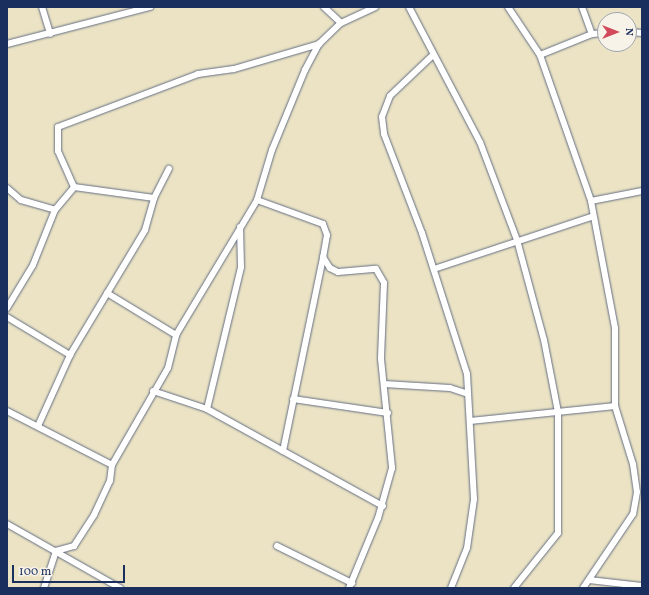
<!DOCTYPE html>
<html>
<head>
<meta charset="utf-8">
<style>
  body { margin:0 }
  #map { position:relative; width:649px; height:595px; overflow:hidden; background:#ebe3c4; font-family:Vollkorn,serif }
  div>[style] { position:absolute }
  .roads { filter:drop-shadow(0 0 1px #646e82) drop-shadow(0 0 1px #646e82) }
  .street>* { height:6px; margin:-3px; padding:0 3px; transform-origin:3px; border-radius:3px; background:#fff }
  span { translate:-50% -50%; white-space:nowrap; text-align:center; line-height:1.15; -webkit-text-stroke:4px #f7f3e8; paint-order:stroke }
  .frame { position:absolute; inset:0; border:8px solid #1b2f5e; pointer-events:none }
  .north { position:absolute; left:597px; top:12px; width:40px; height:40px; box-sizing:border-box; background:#f7f3e8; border:1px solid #9fa5b1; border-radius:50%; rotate:90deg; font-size:11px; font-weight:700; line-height:16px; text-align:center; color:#1b2f5e }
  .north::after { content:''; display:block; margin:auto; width:14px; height:18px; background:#d1495b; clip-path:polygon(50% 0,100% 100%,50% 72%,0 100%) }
  .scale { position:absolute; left:12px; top:565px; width:113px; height:18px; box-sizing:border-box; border:2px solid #1b2f5e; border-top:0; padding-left:5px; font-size:12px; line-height:14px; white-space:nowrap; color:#1b2f5e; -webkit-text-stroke:3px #f7f3e8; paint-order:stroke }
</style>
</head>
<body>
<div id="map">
  <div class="roads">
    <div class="street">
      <i style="left:42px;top:7px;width:28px;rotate:73deg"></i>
      <i style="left:324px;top:7px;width:23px;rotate:43deg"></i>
      <i style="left:409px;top:7px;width:153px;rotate:62.3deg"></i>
      <i style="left:480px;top:142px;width:105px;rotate:69.3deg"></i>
      <i style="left:517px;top:240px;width:104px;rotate:74.9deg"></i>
      <i style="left:544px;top:340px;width:73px;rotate:79deg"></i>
      <i style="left:558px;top:412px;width:121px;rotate:90deg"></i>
      <i style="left:558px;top:533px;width:70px;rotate:128.7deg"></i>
      <i style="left:508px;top:7px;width:58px;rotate:56.3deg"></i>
      <i style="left:540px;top:55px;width:155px;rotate:70.7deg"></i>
      <i style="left:591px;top:201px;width:129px;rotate:79.3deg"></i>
      <i style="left:615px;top:328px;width:78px;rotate:90deg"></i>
      <i style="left:615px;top:406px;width:61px;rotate:72.8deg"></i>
      <i style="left:633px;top:464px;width:28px;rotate:82deg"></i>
      <i style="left:637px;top:492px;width:22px;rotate:100deg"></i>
      <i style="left:633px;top:514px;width:89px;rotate:124deg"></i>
      <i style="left:582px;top:7px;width:29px;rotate:70deg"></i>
      <i style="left:629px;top:32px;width:13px;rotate:4deg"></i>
      <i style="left:7px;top:44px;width:148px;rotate:-14.5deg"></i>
      <i style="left:433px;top:55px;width:59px;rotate:136.4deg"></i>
      <i style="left:390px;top:96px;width:22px;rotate:111deg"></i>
      <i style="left:382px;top:117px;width:17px;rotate:83deg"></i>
      <i style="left:384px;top:134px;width:106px;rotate:69deg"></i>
      <i style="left:422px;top:233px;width:148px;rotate:72.3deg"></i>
      <i style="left:467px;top:374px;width:125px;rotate:86.8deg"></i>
      <i style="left:474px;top:499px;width:49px;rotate:98.1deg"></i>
      <i style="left:467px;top:548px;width:43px;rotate:111.8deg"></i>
      <i style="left:540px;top:55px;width:56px;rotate:-22deg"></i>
      <i style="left:592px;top:34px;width:13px;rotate:-4deg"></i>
      <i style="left:74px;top:187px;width:39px;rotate:-114deg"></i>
      <i style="left:58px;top:151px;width:24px;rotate:-90deg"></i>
      <i style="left:58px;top:127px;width:150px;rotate:-20.7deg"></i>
      <i style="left:198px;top:74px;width:36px;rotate:-8deg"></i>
      <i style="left:234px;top:69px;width:89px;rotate:-16.4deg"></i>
      <i style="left:7px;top:188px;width:18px;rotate:41deg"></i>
      <i style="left:21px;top:200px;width:35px;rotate:16deg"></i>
      <i style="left:257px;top:200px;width:70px;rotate:20deg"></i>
      <i style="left:323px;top:224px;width:12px;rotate:70deg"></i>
      <i style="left:327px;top:235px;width:22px;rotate:100deg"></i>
      <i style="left:323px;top:257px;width:13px;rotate:58deg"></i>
      <i style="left:330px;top:268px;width:9px;rotate:27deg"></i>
      <i style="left:338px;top:272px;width:38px;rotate:-5deg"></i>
      <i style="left:376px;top:269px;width:16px;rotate:60deg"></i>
      <i style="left:384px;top:283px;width:76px;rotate:92.3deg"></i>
      <i style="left:381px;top:359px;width:110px;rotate:84.2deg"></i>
      <i style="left:392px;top:468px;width:52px;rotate:105.6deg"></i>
      <i style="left:378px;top:518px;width:76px;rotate:112.5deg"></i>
      <i style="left:591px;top:201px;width:52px;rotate:-11.1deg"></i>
      <i style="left:434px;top:269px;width:165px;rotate:-18.3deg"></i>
      <i style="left:107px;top:293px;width:81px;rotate:31.3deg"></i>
      <i style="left:7px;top:308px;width:50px;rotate:-58.8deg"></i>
      <i style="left:33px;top:265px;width:59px;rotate:-68.2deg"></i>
      <i style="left:55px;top:210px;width:30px;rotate:-50deg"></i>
      <i style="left:74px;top:187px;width:81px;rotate:7.8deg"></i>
      <i style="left:7px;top:317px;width:74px;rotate:31.1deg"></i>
      <i style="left:384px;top:384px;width:66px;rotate:3.5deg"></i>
      <i style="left:450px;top:388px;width:19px;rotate:18deg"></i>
      <i style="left:153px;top:391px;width:57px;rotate:18.4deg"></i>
      <i style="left:207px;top:409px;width:201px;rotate:28.9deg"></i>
      <i style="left:293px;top:399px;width:96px;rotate:8.4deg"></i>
      <i style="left:207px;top:409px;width:146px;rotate:-76.5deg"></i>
      <i style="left:241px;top:267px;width:40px;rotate:-91.4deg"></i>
      <i style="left:7px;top:411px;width:118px;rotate:27.2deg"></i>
      <i style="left:470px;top:421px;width:146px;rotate:-5.9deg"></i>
      <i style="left:38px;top:426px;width:78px;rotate:-65.7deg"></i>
      <i style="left:70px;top:355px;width:146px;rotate:-59deg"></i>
      <i style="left:145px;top:230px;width:33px;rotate:-74deg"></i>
      <i style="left:154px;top:198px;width:33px;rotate:-63deg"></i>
      <i style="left:283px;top:451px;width:198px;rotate:-78.3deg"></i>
      <i style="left:7px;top:524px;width:130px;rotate:29.5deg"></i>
      <i style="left:277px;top:546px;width:84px;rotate:26.3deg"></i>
      <i style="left:589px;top:580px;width:53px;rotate:6.5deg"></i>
      <i style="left:44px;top:588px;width:39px;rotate:-72deg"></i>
      <i style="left:56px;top:551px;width:19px;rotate:-16deg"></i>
      <i style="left:74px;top:546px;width:37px;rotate:-57deg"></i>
      <i style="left:94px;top:515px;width:38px;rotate:-65deg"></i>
      <i style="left:110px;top:481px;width:16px;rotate:-83deg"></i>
      <i style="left:112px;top:465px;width:112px;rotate:-60deg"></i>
      <i style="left:168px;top:368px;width:34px;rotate:-76deg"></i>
      <i style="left:176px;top:335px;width:157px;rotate:-59deg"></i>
      <i style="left:257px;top:200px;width:52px;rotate:-73.3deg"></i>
      <i style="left:272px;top:150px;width:87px;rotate:-67.6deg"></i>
      <i style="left:305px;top:70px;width:30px;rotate:-62deg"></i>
      <i style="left:319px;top:44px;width:30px;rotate:-44deg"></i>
      <i style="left:341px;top:23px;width:38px;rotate:-25deg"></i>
    </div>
  </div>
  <div class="frame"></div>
  <div class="north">N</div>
  <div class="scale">100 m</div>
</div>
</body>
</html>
